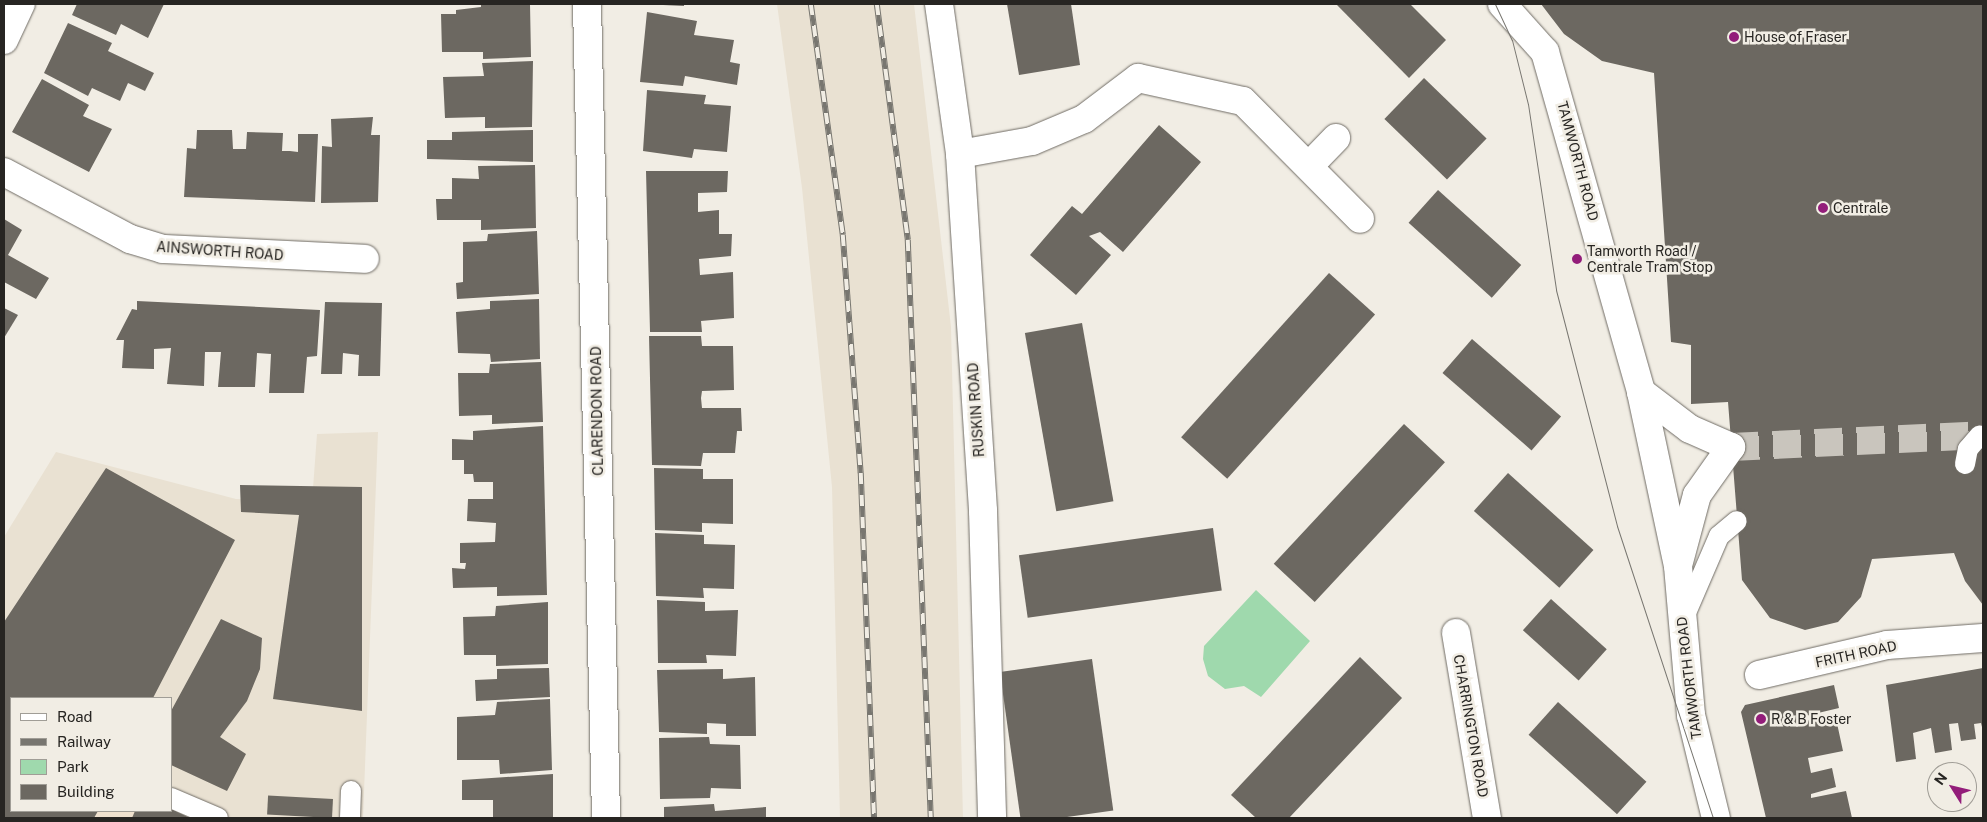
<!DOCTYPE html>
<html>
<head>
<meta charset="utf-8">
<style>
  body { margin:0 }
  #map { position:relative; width:1987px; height:822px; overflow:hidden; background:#f1ede4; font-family:"Public Sans",sans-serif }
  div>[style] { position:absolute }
  .built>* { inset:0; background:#e9e1d2 }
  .education>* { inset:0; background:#efe1ce }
  .green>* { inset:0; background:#9fd9ad }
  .building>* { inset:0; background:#6c6861; transform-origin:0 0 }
  .tertiary-tunnel>* { height:28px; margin-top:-14px; transform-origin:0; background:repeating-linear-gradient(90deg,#c9c5bd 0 28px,transparent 0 42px) }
  .roads { filter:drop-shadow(0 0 1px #706c65) drop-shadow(0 0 1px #706c65) }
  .service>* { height:20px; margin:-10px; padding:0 10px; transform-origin:10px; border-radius:10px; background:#fff }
  .minor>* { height:28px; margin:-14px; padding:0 14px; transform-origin:14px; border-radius:14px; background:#fff }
  .tertiary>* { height:28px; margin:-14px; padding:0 14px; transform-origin:14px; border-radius:14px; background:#fff }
  .tram>* { height:1px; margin:-0.5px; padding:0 0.5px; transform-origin:0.5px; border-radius:0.5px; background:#787670 }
  .rail>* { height:5.5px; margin-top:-2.75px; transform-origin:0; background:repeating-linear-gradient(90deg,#f1ede4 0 11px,#787670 0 22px); box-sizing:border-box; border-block:1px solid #787670 }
  .dots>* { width:14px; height:14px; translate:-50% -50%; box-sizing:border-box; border:2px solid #f1ede4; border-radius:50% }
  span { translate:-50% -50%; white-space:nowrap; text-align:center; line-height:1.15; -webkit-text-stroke:5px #f1ede4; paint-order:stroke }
  .poi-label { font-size:14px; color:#272522 }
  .left { translate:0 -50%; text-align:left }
  .street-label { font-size:14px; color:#272522 }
  .frame { position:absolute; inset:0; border:5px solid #272522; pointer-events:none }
  .legend { position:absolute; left:10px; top:697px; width:162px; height:115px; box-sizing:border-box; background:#f1ede4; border:1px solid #a09d96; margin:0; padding:6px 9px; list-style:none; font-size:15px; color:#272522 }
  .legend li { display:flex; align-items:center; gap:10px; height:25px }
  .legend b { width:25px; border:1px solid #a09d96 }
  .north { position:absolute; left:1927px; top:762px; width:50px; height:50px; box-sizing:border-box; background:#f1ede4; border:1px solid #a09d96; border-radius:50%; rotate:306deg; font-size:14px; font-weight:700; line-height:20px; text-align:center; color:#272522 }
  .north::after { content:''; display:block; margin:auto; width:18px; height:22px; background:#931d7a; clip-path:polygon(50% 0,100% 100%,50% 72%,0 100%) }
</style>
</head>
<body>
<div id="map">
  <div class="built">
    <i style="clip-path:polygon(777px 4px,914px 4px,951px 327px,963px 818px,840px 818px,832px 487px,802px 188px)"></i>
    <i style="clip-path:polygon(evenodd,378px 432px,363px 818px,4px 818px,4px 537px,56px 452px,236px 499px,312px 502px,317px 434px,378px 432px,11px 698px,171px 698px,171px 811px,11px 811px,11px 698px)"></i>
  </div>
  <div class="education">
    <i style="clip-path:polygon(98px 811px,170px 811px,186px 818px,94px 818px)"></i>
  </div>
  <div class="green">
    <i style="clip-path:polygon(1256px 590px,1310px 641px,1261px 697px,1244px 686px,1225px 689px,1208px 676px,1203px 659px,1204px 646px)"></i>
  </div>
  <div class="building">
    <i style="clip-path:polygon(77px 4px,164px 4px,148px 38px,121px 24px,116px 35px,72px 15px)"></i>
    <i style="clip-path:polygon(481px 4px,530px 4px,531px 57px,483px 59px,483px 52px,442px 52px,441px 14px,456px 14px,456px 10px,481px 7px)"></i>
    <i style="clip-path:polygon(642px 4px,684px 4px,684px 6px)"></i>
    <i style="clip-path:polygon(1007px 4px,1071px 4px,1080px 65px,1019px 75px)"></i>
    <i style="clip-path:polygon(1336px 4px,1410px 4px,1446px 40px,1409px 78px)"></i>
    <i style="clip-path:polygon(1541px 4px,1983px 4px,1983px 605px,1965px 581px,1954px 553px,1872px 559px,1861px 597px,1838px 622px,1805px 630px,1770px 618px,1742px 580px,1728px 402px,1691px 404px,1691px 345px,1671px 342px,1654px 73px,1602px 61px,1564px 34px)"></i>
    <i style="clip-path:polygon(647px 12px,697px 21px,694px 35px,734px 40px,730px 62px,740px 64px,737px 85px,685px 76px,683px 86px,640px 82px)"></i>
    <i style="clip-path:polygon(68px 23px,112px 43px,108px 51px,154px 73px,145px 91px,128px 83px,120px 101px,92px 88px,88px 96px,44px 73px)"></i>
    <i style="clip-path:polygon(533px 61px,532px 127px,485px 128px,485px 117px,445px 118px,443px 77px,484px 76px,482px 63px)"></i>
    <i style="left:1424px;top:78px;width:87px;height:57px;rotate:44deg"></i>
    <i style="clip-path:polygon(42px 79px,89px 105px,83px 116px,112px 129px,89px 172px,12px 132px)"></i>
    <i style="clip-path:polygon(647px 90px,706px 95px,704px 104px,731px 106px,727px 152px,694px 149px,692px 158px,643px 151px)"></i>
    <i style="clip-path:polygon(373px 117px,371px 135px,380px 135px,378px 202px,321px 203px,322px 146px,332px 147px,331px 119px)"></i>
    <i style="clip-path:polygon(1159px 125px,1201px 162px,1123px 252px,1100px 232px,1089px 236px,1111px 255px,1076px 295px,1030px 255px,1072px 206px,1082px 214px)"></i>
    <i style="clip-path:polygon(197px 130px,232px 130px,233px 149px,246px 149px,247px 132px,283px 133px,282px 151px,290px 151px,298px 152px,298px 134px,318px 134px,315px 202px,184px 197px,187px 148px,196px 149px)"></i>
    <i style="clip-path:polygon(533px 130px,533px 162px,427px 159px,427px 140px,452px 140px,452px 132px)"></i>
    <i style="clip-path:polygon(535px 165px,536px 228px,481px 230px,481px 220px,437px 220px,436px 199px,452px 199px,452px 178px,479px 179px,478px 166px)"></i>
    <i style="clip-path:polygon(646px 171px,728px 171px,727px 192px,698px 193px,698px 212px,719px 210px,719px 234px,732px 234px,731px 256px,699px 259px,700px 275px,733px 272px,734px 318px,701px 321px,702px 332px,650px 332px)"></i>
    <i style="left:1438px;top:190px;width:112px;height:44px;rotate:42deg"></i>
    <i style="clip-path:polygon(4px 219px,22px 230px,8px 255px,49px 278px,36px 299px,4px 282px)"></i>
    <i style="clip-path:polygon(537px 231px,539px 294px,457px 299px,456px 283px,463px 282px,463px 242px,487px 241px,488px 234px)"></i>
    <i style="left:1329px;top:273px;width:62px;height:221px;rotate:42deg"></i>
    <i style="clip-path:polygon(539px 299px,540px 359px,491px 362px,490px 354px,458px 353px,456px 312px,490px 309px,490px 301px)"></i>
    <i style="clip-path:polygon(137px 301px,320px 310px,317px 356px,307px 357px,304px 393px,269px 393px,271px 354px,257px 353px,255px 387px,218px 387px,221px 352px,205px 352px,204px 386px,167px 384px,171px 348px,154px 349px,154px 369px,122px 368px,124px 340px,116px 340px,132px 309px,137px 310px)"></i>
    <i style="clip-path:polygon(325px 302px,382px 303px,380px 376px,358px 376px,359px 355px,343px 353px,342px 374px,321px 374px)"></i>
    <i style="clip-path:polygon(4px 308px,18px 315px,4px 338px)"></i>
    <i style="left:1082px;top:323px;width:181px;height:58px;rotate:80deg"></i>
    <i style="clip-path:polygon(649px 336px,701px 336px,702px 346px,733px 346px,734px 390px,702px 391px,701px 398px,702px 408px,741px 408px,742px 431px,737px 431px,735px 453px,703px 453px,701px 466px,652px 465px)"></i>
    <i style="left:1472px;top:339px;width:118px;height:45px;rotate:41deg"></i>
    <i style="clip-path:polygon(541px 362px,543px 422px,492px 424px,492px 415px,459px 416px,458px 373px,489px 373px,490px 364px)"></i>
    <i style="left:1404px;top:424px;width:56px;height:191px;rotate:43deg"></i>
    <i style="clip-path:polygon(543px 426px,547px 595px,497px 596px,497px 587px,453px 588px,452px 568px,465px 569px,466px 563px,460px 563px,460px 543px,495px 542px,496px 523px,467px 521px,468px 499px,493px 499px,493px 482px,474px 482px,473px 474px,464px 474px,464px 460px,452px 460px,452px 439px,473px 440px,473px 431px)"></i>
    <i style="clip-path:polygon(106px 468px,235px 540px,153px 698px,11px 698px,11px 811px,98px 811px,94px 818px,4px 818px,4px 622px)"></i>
    <i style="clip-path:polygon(654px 468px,703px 469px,703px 479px,733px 479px,733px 524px,702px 523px,702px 532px,655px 530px)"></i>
    <i style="left:1508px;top:473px;width:115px;height:51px;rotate:42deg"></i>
    <i style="clip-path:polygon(240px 485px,362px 487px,362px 711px,273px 699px,299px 515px,241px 512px)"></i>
    <i style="left:1213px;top:528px;width:63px;height:196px;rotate:82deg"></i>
    <i style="clip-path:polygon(655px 533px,704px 535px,704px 544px,735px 545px,734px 589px,703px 588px,704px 598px,656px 596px)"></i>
    <i style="left:1551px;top:599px;width:75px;height:42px;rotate:42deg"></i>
    <i style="clip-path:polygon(657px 600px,705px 602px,705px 611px,738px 610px,736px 656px,706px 655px,707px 663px,658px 663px)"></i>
    <i style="clip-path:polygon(548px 602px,548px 664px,496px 666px,496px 655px,464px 655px,463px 617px,495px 616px,496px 606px)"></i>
    <i style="clip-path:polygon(221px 619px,262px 638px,260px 669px,247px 701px,220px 737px,246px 754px,227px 791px,171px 765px,171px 711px)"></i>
    <i style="clip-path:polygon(1360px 657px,1402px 698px,1289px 818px,1256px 818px,1231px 795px)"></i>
    <i style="left:1092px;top:659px;width:153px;height:93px;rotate:82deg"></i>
    <i style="clip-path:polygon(549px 668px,550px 697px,476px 701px,475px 680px,497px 679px,497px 669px)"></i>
    <i style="clip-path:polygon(1983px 668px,1983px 731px,1981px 723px,1974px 724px,1976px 739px,1961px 741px,1958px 723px,1949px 724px,1952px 750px,1935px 753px,1931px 728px,1913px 733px,1916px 759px,1896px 762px,1886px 685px)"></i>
    <i style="clip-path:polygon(723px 669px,723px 679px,755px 677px,756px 736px,726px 736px,726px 724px,707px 723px,707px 734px,659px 732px,657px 670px)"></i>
    <i style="clip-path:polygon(1834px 685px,1839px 708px,1797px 718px,1798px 723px,1835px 714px,1843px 751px,1808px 758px,1811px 773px,1832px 768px,1836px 787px,1811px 794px,1811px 798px,1846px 791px,1852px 818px,1766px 818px,1741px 712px,1745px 705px)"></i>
    <i style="clip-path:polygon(550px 699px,552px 770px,500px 774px,499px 760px,457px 760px,457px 717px,495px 715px,497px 702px)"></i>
    <i style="left:1558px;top:702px;width:119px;height:44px;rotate:42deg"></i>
    <i style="clip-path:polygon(709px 737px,710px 744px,740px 745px,741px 789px,711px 788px,710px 798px,660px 799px,659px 738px)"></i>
    <i style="clip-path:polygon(553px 774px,553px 818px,493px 818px,493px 800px,462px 800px,462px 780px)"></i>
    <i style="left:333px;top:799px;width:19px;height:65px;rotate:93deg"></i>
    <i style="clip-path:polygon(714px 804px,715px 811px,766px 807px,766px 818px,664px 818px,664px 807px)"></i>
    <i style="clip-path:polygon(171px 809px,190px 818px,132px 818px,135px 811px)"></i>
  </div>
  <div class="tertiary-tunnel">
    <i style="left:1731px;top:447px;width:252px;rotate:-2.7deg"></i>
  </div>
  <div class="roads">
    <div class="service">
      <i style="left:1965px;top:464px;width:15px;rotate:-79deg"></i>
      <i style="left:1968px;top:449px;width:18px;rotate:-49deg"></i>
      <i style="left:1685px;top:615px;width:86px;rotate:-66.7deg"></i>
      <i style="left:1719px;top:536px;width:23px;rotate:-40deg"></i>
      <i style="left:171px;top:798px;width:51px;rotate:23.1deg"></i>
      <i style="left:350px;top:818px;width:27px;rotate:-88deg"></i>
    </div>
    <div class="minor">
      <i style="left:587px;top:4px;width:814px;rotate:88.66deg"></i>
      <i style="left:939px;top:4px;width:151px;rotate:82deg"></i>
      <i style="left:960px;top:154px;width:358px;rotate:86.3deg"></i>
      <i style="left:983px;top:511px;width:307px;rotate:88.3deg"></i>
      <i style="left:4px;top:40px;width:40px;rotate:-65deg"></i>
      <i style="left:960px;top:154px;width:73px;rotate:-10.2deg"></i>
      <i style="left:1032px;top:141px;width:56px;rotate:-22.9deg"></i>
      <i style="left:1084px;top:119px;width:68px;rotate:-37.2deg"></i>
      <i style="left:1138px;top:78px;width:107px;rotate:12.4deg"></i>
      <i style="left:1243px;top:101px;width:166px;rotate:45.2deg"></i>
      <i style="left:1309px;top:166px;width:39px;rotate:-46deg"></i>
      <i style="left:4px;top:172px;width:143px;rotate:28deg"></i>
      <i style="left:130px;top:239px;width:34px;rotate:17deg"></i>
      <i style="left:163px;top:249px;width:202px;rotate:2.8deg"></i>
      <i style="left:1641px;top:392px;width:178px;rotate:78deg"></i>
      <i style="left:1678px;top:566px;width:150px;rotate:85deg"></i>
      <i style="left:1691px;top:715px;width:106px;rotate:76.4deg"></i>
      <i style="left:1679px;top:562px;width:69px;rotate:-75deg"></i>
      <i style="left:1697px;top:495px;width:59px;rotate:-54.7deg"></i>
      <i style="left:1456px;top:633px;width:188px;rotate:80.5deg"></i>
      <i style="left:1759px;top:675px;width:131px;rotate:-13.2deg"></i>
      <i style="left:1887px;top:645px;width:96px;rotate:-4.2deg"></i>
    </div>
    <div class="tertiary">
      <i style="left:1502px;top:4px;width:64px;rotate:48.1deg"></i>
      <i style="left:1545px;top:52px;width:353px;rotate:74.2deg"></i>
      <i style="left:1641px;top:392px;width:61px;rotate:37.1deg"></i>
      <i style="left:1690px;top:429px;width:45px;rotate:23.7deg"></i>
    </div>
  </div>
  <div class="tram">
    <i style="left:1495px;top:4px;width:40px;rotate:65deg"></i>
    <i style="left:1512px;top:40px;width:66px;rotate:76deg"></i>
    <i style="left:1528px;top:104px;width:188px;rotate:81.4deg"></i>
    <i style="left:1556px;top:290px;width:244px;rotate:75.5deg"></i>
    <i style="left:1617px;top:526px;width:307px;rotate:71.8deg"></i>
  </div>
  <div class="rail">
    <i style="left:811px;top:4px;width:233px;rotate:82.1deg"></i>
    <i style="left:843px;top:235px;width:239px;rotate:85.7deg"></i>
    <i style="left:861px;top:473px;width:345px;rotate:87.8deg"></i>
    <i style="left:877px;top:4px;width:238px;rotate:82.5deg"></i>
    <i style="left:908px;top:240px;width:578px;rotate:87.72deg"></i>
  </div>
  <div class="dots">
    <i style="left:1734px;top:37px;background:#931d7a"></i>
    <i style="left:1823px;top:208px;background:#931d7a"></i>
    <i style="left:1577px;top:259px;background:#931d7a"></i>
    <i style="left:1761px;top:719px;background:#931d7a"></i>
  </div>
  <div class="poi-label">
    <span class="left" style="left:1744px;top:37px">House of Fraser</span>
    <span class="left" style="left:1833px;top:208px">Centrale</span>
    <span class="left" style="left:1587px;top:259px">Tamworth Road /<br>Centrale Tram Stop</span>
    <span class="left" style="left:1771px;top:719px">R &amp; B Foster</span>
  </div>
  <div class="street-label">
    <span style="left:1578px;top:161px;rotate:75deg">TAMWORTH ROAD</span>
    <span style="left:220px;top:251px;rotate:4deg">AINSWORTH ROAD</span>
    <span style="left:976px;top:410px;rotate:-94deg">RUSKIN ROAD</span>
    <span style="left:597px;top:411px;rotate:-91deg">CLARENDON ROAD</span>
    <span style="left:1856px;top:654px;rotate:-12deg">FRITH ROAD</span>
    <span style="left:1689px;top:678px;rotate:-97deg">TAMWORTH ROAD</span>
    <span style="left:1471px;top:726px;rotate:80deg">CHARRINGTON ROAD</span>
  </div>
  <div class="frame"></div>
  <ul class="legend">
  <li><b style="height:6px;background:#fff"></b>Road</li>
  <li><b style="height:6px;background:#787670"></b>Railway</li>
  <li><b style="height:14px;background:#9fd9ad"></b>Park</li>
  <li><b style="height:14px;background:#6c6861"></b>Building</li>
  </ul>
  <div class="north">N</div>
</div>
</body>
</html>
